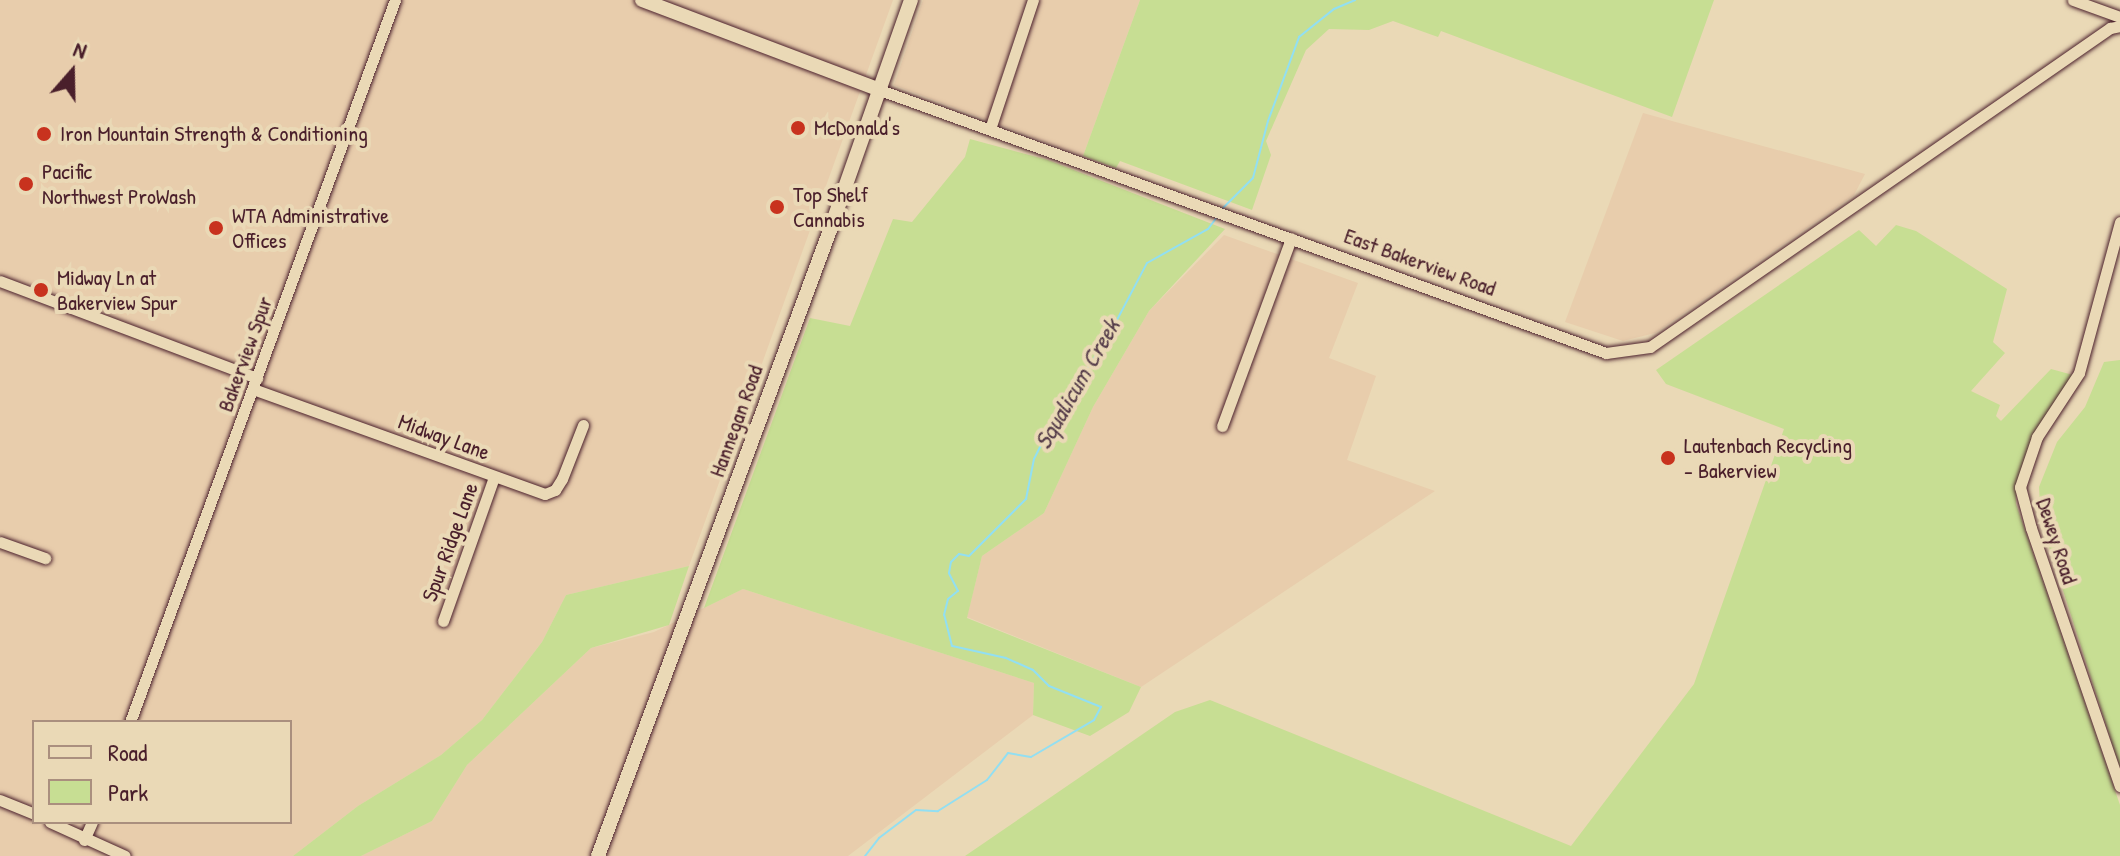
<!DOCTYPE html>
<html>
<head>
<meta charset="utf-8">
<style>
  body { margin:0 }
  #map { position:relative; width:2120px; height:856px; overflow:hidden; background:#ead9b6; font-family:"Patrick Hand",sans-serif }
  div>[style] { position:absolute }
  .built>* { inset:0; background:#e8cdac }
  .green>* { inset:0; background:#c7de93 }
  .stream>* { height:2px; margin:-1px; padding:0 1px; transform-origin:1px; border-radius:1px; background:#92dff2 }
  .roads { filter:drop-shadow(0 0 2px #4a1f2b) drop-shadow(0 0 2px #4a1f2b) }
  .minor>* { height:11px; margin:-5.5px; padding:0 5.5px; transform-origin:5.5px; border-radius:5.5px; background:#ead9b6 }
  .major>* { height:14px; margin:-7px; padding:0 7px; transform-origin:7px; border-radius:7px; background:#ead9b6 }
  .dots>* { width:22px; height:22px; translate:-50% -50%; box-sizing:border-box; border:4px solid #ead9b6; border-radius:50% }
  span { translate:-50% -50%; white-space:nowrap; text-align:center; line-height:1.15; -webkit-text-stroke:8px #ead9b6; paint-order:stroke }
  .poi-label { font-size:22px; color:#4a1f2b }
  .left { translate:0 -50%; text-align:left }
  .street-label { font-size:22px; color:#4a1f2b }
  .water-label { font-size:24px; color:#553c49; font-style:italic }
  .legend { position:absolute; left:32px; top:720px; width:260px; height:104px; box-sizing:border-box; background:#ead9b6; border:2px solid #aa8f7e; margin:0; padding:10px 14px; list-style:none; font-size:24px; color:#4a1f2b }
  .legend li { display:flex; align-items:center; gap:16px; height:40px }
  .legend b { width:40px; border:2px solid #aa8f7e }
  .north { position:absolute; left:32px; top:32px; width:80px; height:80px; -webkit-text-stroke:6px #ead9b6; paint-order:stroke; rotate:20deg; font-size:22px; font-weight:700; line-height:32px; text-align:center; color:#4a1f2b }
  .north::after { content:''; display:block; margin:auto; width:28px; height:36px; background:#4a1f2b; clip-path:polygon(50% 0,100% 100%,50% 72%,0 100%) }
</style>
</head>
<body>
<div id="map">
  <div class="built">
    <i style="clip-path:polygon(evenodd,0 0,893px 0,689px 566px,566px 595px,542px 642px,482px 720px,441px 755px,358px 806px,293px 856px,0 856px,0 0,34px 722px,290px 722px,290px 822px,34px 822px,34px 722px)"></i>
    <i style="clip-path:polygon(923px 0,1140px 0,1083px 156px,894px 85px)"></i>
    <i style="clip-path:polygon(1643px 113px,1865px 174px,1854px 195px,1655px 333px,1623px 341px,1565px 322px)"></i>
    <i style="clip-path:polygon(1224px 235px,1358px 283px,1329px 358px,1376px 376px,1347px 460px,1435px 491px,1141px 687px,967px 617px,982px 556px,1044px 513px,1093px 407px,1149px 311px)"></i>
    <i style="clip-path:polygon(743px 589px,1034px 683px,1033px 715px,848px 856px,361px 856px,432px 821px,467px 765px,591px 648px,654px 632px)"></i>
  </div>
  <div class="green">
    <i style="clip-path:polygon(1140px 0,1714px 0,1672px 117px,1441px 31px,1438px 37px,1393px 21px,1369px 30px,1329px 29px,1306px 50px,1266px 141px,1271px 155px,1252px 210px,1120px 161px,1116px 168px,1083px 156px)"></i>
    <i style="clip-path:polygon(970px 139px,1048px 160px,1225px 229px,1149px 311px,1093px 407px,1044px 513px,982px 556px,967px 618px,1141px 687px,1129px 712px,1090px 736px,1033px 715px,1034px 683px,743px 589px,704px 608px,810px 318px,850px 326px,893px 219px,912px 222px,965px 157px)"></i>
    <i style="clip-path:polygon(1896px 225px,1916px 231px,2007px 289px,1993px 342px,2005px 353px,1971px 391px,2000px 405px,1996px 416px,2001px 421px,2051px 369px,2073px 375px,2016px 484px,2016px 504px,2120px 805px,2120px 856px,965px 856px,1175px 712px,1210px 700px,1571px 846px,1694px 684px,1784px 429px,1666px 384px,1656px 370px,1859px 230px,1876px 246px)"></i>
    <i style="clip-path:polygon(2120px 360px,2120px 768px,2041px 522px,2039px 487px,2057px 442px,2085px 407px,2104px 362px)"></i>
    <i style="clip-path:polygon(689px 566px,669px 625px,591px 648px,467px 765px,432px 821px,361px 856px,293px 856px,358px 806px,441px 755px,482px 720px,542px 642px,566px 595px)"></i>
  </div>
  <div class="stream">
    <i style="left:1223px;top:208px;width:42px;rotate:-45deg"></i>
    <i style="left:1253px;top:178px;width:59px;rotate:-75.3deg"></i>
    <i style="left:1268px;top:121px;width:90px;rotate:-69.7deg"></i>
    <i style="left:1299px;top:37px;width:45px;rotate:-38.7deg"></i>
    <i style="left:1334px;top:9px;width:23px;rotate:-23deg"></i>
    <i style="left:865px;top:856px;width:23px;rotate:-52deg"></i>
    <i style="left:879px;top:838px;width:46px;rotate:-37.1deg"></i>
    <i style="left:916px;top:810px;width:22px;rotate:3deg"></i>
    <i style="left:938px;top:811px;width:58px;rotate:-32.3deg"></i>
    <i style="left:987px;top:780px;width:34px;rotate:-52deg"></i>
    <i style="left:1008px;top:753px;width:23px;rotate:10deg"></i>
    <i style="left:1031px;top:757px;width:73px;rotate:-30.4deg"></i>
    <i style="left:1094px;top:720px;width:15px;rotate:-62deg"></i>
    <i style="left:1101px;top:707px;width:56px;rotate:-158deg"></i>
    <i style="left:1049px;top:686px;width:23px;rotate:-135deg"></i>
    <i style="left:1033px;top:670px;width:30px;rotate:-156deg"></i>
    <i style="left:1006px;top:658px;width:55px;rotate:-167.5deg"></i>
    <i style="left:952px;top:646px;width:32px;rotate:-104deg"></i>
    <i style="left:944px;top:615px;width:16px;rotate:-76deg"></i>
    <i style="left:948px;top:599px;width:13px;rotate:-39deg"></i>
    <i style="left:958px;top:591px;width:20px;rotate:-117deg"></i>
    <i style="left:949px;top:573px;width:11px;rotate:-80deg"></i>
    <i style="left:951px;top:562px;width:11px;rotate:-45deg"></i>
    <i style="left:959px;top:554px;width:10px;rotate:11deg"></i>
    <i style="left:969px;top:556px;width:81px;rotate:-45deg"></i>
    <i style="left:1026px;top:499px;width:41px;rotate:-78.7deg"></i>
    <i style="left:1034px;top:459px;width:42px;rotate:-63.4deg"></i>
    <i style="left:1053px;top:421px;width:103px;rotate:-56.9deg"></i>
    <i style="left:1109px;top:335px;width:81px;rotate:-62.2deg"></i>
    <i style="left:1147px;top:263px;width:70px;rotate:-29.1deg"></i>
    <i style="left:1208px;top:229px;width:15px;rotate:-53deg"></i>
  </div>
  <div class="roads">
    <div class="minor">
      <i style="left:2073px;top:0;width:50px;rotate:19.9deg"></i>
      <i style="left:880px;top:90px;width:772px;rotate:19.91deg"></i>
      <i style="left:1606px;top:353px;width:44px;rotate:-7.8deg"></i>
      <i style="left:1650px;top:347px;width:560px;rotate:-34.74deg"></i>
      <i style="left:2110px;top:28px;width:10px;rotate:-11deg"></i>
      <i style="left:990px;top:129px;width:136px;rotate:-71.6deg"></i>
      <i style="left:2120px;top:222px;width:156px;rotate:105.2deg"></i>
      <i style="left:2079px;top:373px;width:77px;rotate:123.3deg"></i>
      <i style="left:2037px;top:437px;width:53px;rotate:108.8deg"></i>
      <i style="left:2020px;top:487px;width:42px;rotate:75deg"></i>
      <i style="left:2031px;top:528px;width:273px;rotate:71deg"></i>
      <i style="left:0;top:281px;width:275px;rotate:20.7deg"></i>
      <i style="left:253px;top:389px;width:310px;rotate:19.8deg"></i>
      <i style="left:545px;top:494px;width:11px;rotate:-22deg"></i>
      <i style="left:555px;top:490px;width:13px;rotate:-58deg"></i>
      <i style="left:562px;top:479px;width:58px;rotate:-68.7deg"></i>
      <i style="left:1222px;top:426px;width:200px;rotate:-69.8deg"></i>
      <i style="left:0;top:542px;width:48px;rotate:19.6deg"></i>
      <i style="left:443px;top:621px;width:153px;rotate:-70.5deg"></i>
      <i style="left:130px;top:722px;width:769px;rotate:-69.85deg"></i>
      <i style="left:0;top:800px;width:37px;rotate:22deg"></i>
      <i style="left:50px;top:822px;width:82px;rotate:24.4deg"></i>
      <i style="left:84px;top:840px;width:20px;rotate:-66deg"></i>
    </div>
    <div class="major">
      <i style="left:642px;top:0;width:254px;rotate:20.7deg"></i>
      <i style="left:598px;top:856px;width:668px;rotate:-69.66deg"></i>
      <i style="left:830px;top:230px;width:244px;rotate:-70.6deg"></i>
    </div>
  </div>
  <div class="dots">
    <i style="left:798px;top:128px;background:#c8321e"></i>
    <i style="left:44px;top:134px;background:#c8321e"></i>
    <i style="left:26px;top:184px;background:#c8321e"></i>
    <i style="left:777px;top:207px;background:#c8321e"></i>
    <i style="left:216px;top:228px;background:#c8321e"></i>
    <i style="left:41px;top:290px;background:#c8321e"></i>
    <i style="left:1668px;top:458px;background:#c8321e"></i>
  </div>
  <div class="poi-label">
    <span class="left" style="left:814px;top:128px">McDonald's</span>
    <span class="left" style="left:60px;top:134px">Iron Mountain Strength &amp; Conditioning</span>
    <span class="left" style="left:42px;top:184px">Pacific<br>Northwest ProWash</span>
    <span class="left" style="left:793px;top:207px">Top Shelf<br>Cannabis</span>
    <span class="left" style="left:232px;top:228px">WTA Administrative<br>Offices</span>
    <span class="left" style="left:57px;top:290px">Midway Ln at<br>Bakerview Spur</span>
    <span class="left" style="left:1684px;top:458px">Lautenbach Recycling<br>- Bakerview</span>
  </div>
  <div class="street-label">
    <span style="left:1420px;top:262px;rotate:20deg">East Bakerview Road</span>
    <span style="left:245px;top:354px;rotate:-70deg">Bakerview Spur</span>
    <span style="left:736px;top:421px;rotate:-70deg">Hannegan Road</span>
    <span style="left:444px;top:437px;rotate:20deg">Midway Lane</span>
    <span style="left:2057px;top:541px;rotate:72deg">Dewey Road</span>
    <span style="left:450px;top:542px;rotate:-70deg">Spur Ridge Lane</span>
  </div>
  <div class="water-label">
    <span style="left:1077px;top:384px;rotate:-60deg">Squalicum Creek</span>
  </div>
  <ul class="legend">
  <li><b style="height:10px;background:#ead9b6"></b>Road</li>
  <li><b style="height:22px;background:#c7de93"></b>Park</li>
  </ul>
  <div class="north">N</div>
</div>
</body>
</html>
